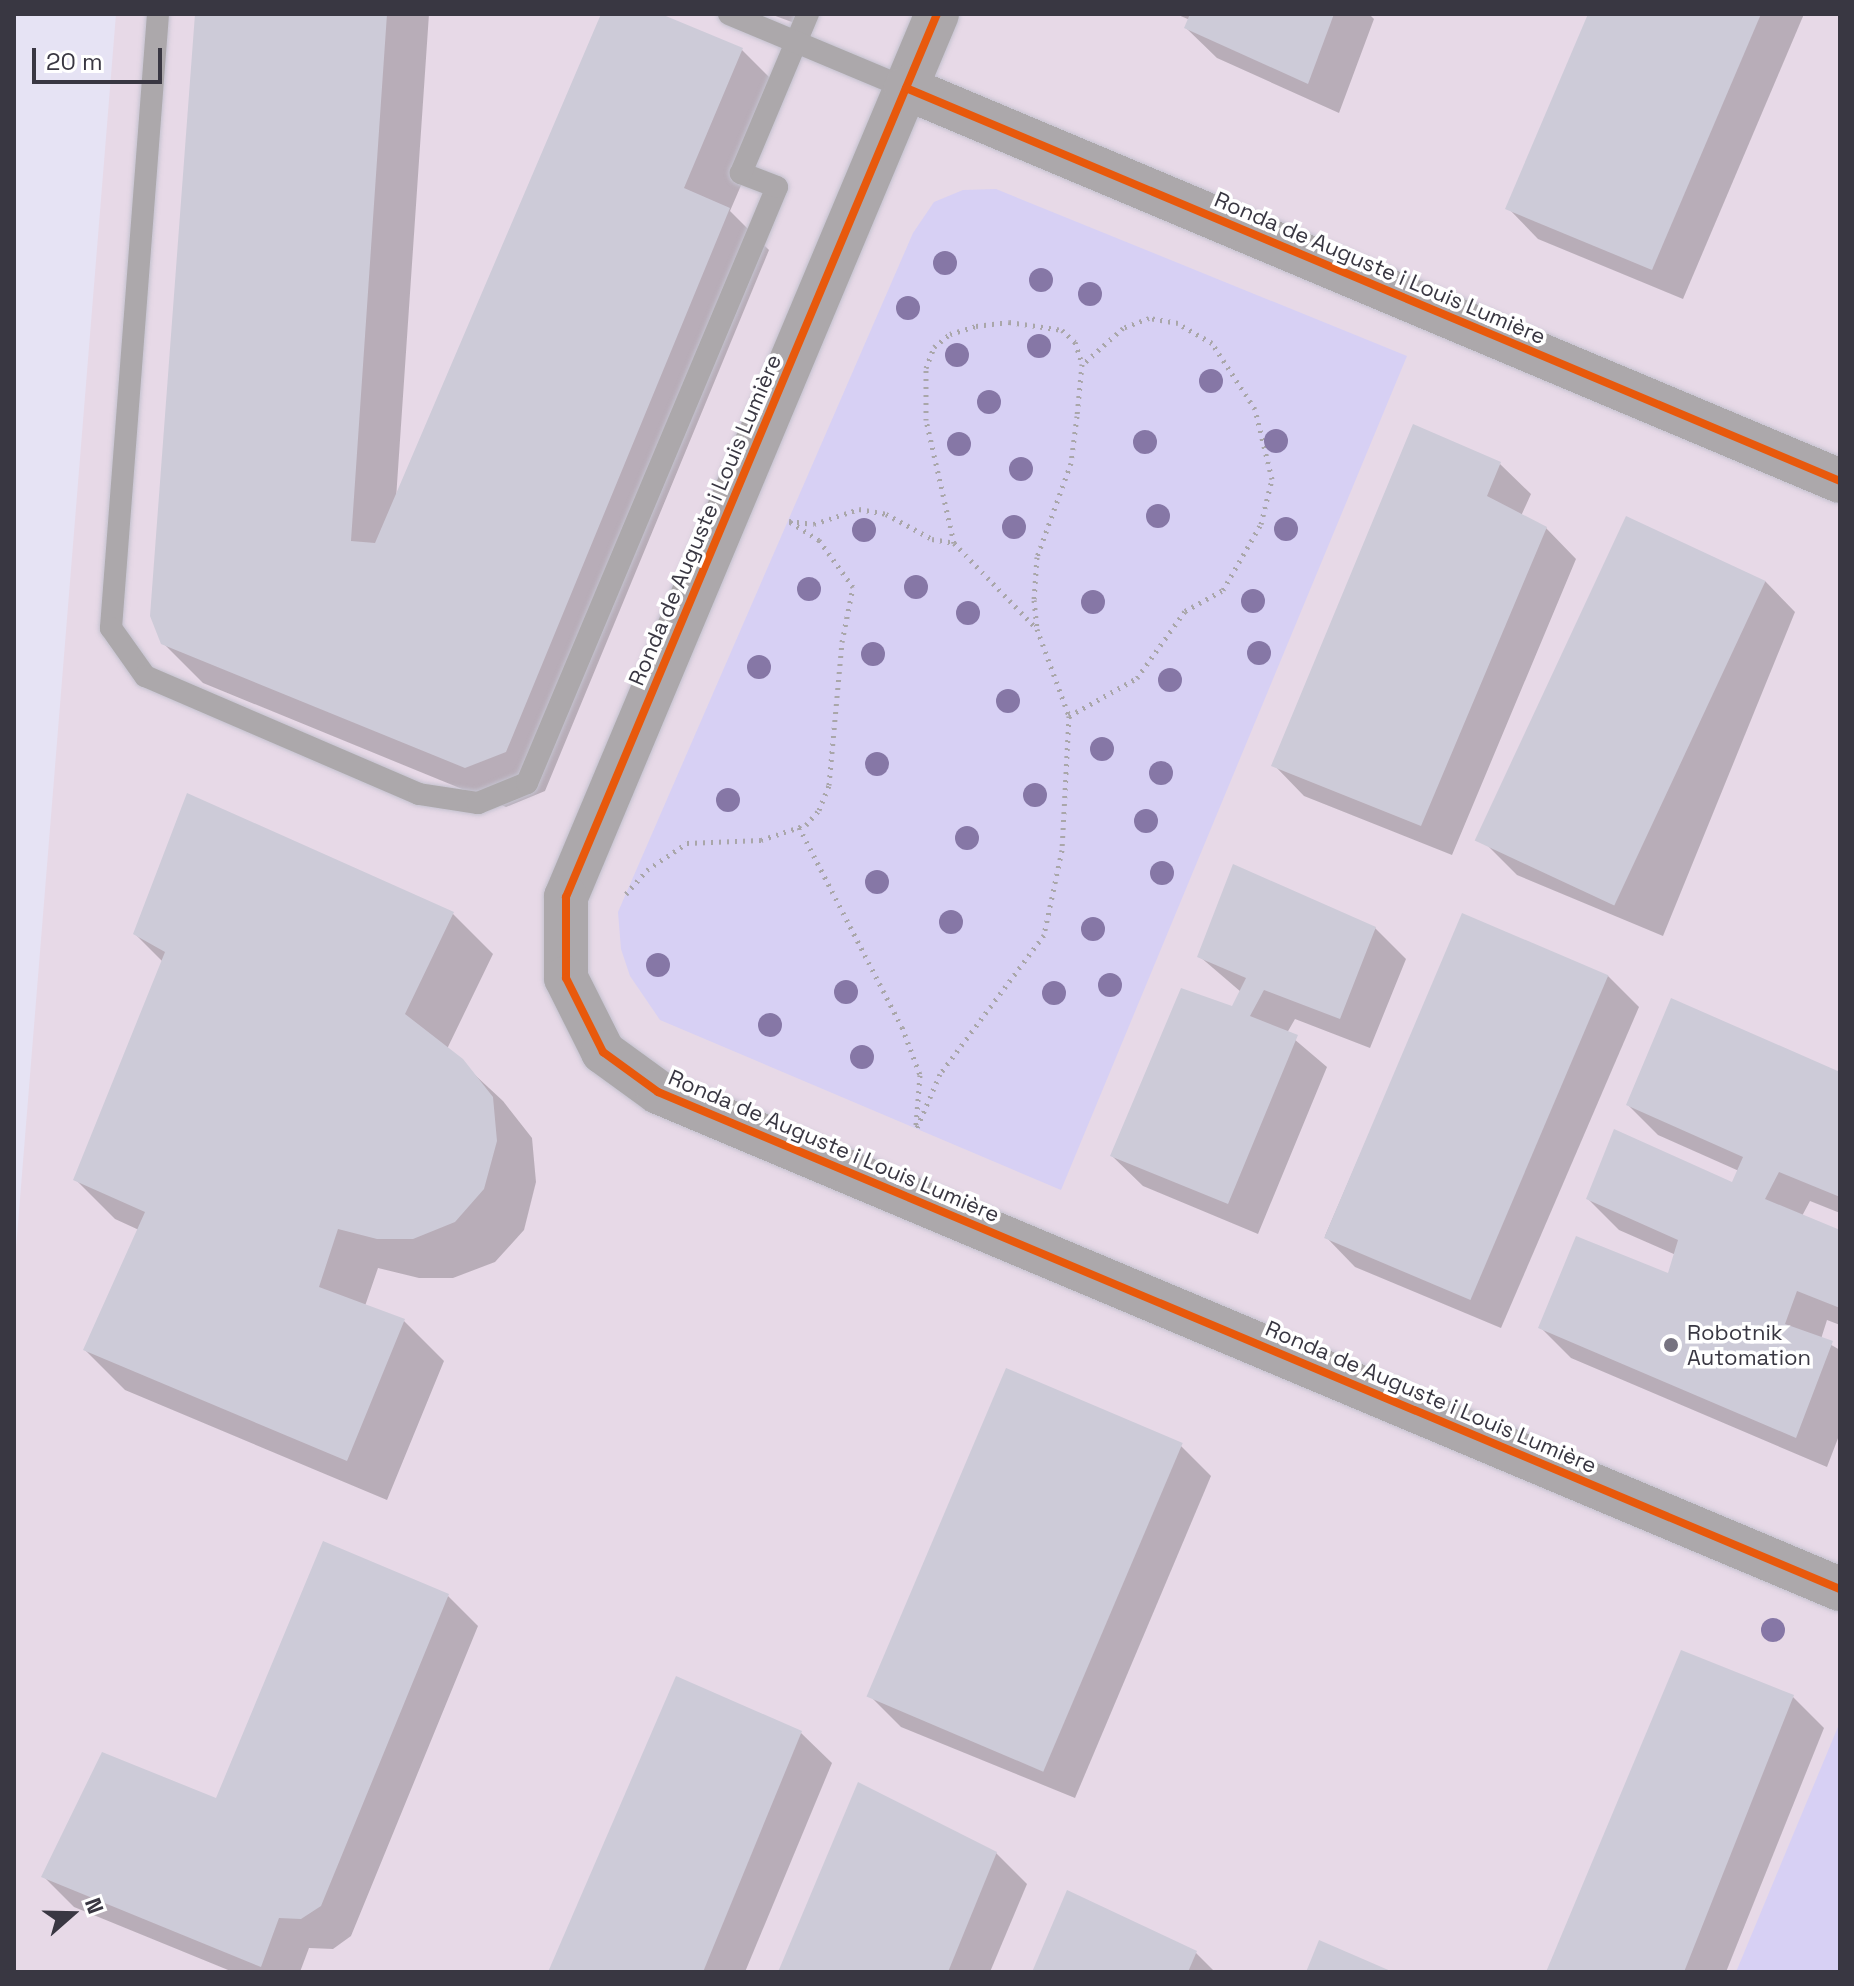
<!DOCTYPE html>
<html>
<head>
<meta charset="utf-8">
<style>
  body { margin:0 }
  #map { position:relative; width:1854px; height:1986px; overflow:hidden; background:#e6e3f4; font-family:"Space Grotesk",sans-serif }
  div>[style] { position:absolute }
  .industrial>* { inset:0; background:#e7d9e7 }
  .green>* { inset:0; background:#d7d0f4 }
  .shadow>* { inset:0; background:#0003 }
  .building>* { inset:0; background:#cdcbd8; transform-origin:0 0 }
  .path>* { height:5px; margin-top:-2.5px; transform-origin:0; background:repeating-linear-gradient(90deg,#a9a6a9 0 2px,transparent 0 8px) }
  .roads { filter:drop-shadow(0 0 2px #c4c2cf) drop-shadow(0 0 2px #c4c2cf) }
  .lane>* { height:22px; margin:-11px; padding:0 11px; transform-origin:11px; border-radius:11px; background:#aca8ab }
  .street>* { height:44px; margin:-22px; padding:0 22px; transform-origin:22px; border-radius:22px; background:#aca8ab }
  .cycleway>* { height:8px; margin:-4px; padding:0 4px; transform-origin:4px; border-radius:4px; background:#e8590c }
  .trees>* { width:24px; height:24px; margin:-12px; border-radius:50%; background:#8677a6 }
  .dots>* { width:22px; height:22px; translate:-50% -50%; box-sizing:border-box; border:4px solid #fff; border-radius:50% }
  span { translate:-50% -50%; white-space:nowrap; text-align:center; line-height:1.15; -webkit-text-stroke:7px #fff; paint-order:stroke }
  .street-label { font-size:22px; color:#393742 }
  .poi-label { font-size:22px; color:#393742 }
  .left { translate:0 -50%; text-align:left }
  .frame { position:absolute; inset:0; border:16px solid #393742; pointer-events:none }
  .north { position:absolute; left:32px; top:1874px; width:80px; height:80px; -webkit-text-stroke:6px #fff; paint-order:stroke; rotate:70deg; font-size:22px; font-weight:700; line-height:32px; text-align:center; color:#393742 }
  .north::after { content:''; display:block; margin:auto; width:28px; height:36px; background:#393742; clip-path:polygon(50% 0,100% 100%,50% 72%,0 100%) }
  .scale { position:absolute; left:32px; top:48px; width:130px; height:36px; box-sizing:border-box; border:4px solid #393742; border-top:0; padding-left:10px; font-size:24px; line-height:28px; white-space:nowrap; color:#393742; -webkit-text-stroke:6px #fff; paint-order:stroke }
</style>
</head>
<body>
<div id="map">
  <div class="industrial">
    <i style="clip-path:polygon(116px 14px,1840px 14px,1840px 1972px,14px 1972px,14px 1273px)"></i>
  </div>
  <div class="green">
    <i style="clip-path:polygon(996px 189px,1407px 356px,1061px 1190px,660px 1020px,630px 976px,621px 949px,618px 912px,913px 233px,934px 202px,963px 190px)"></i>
    <i style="clip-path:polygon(1840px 1722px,1840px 1972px,1736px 1972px)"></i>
  </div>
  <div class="shadow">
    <i style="clip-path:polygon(197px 14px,429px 14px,396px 499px,604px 14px,656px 14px,742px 50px,782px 90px,730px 211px,769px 250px,545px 791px,506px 807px,203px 683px,162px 642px)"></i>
    <i style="clip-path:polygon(770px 14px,814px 14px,808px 28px)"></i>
    <i style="clip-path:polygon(1176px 14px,1369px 14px,1374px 19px,1339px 113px,1217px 58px,1186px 28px,1190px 20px)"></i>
    <i style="clip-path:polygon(1590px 14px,1804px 14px,1683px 299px,1538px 239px,1508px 208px)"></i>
    <i style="clip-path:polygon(1500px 464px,1531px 494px,1521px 516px,1546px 528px,1576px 559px,1452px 855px,1304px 796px,1274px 765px)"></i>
    <i style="clip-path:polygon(1765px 581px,1795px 612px,1663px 936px,1517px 875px,1486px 844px)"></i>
    <i style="clip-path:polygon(188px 795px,453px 914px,493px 954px,447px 1049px,503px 1101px,532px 1138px,536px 1182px,524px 1230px,495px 1262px,453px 1278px,419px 1278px,378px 1268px,365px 1306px,404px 1321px,444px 1361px,387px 1500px,125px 1390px,85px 1350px,139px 1230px,115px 1219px,75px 1179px,163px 962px,135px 934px)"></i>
    <i style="clip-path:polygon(1463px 916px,1608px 976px,1639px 1007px,1501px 1328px,1355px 1267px,1325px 1236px)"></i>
    <i style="clip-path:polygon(1375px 928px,1406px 959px,1370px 1048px,1295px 1019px,1287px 1033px,1327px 1067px,1258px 1234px,1143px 1186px,1112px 1156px,1233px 1009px,1241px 992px,1199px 956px)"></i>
    <i style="clip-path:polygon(1840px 1074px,1840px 1213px,1810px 1201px,1802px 1216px,1840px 1232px,1840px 1325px,1827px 1320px,1821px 1339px,1840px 1350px,1840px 1433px,1827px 1467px,1571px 1358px,1541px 1328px,1669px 1275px,1676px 1255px,1619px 1230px,1588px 1199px,1733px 1185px,1739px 1171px,1658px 1135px,1628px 1105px)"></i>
    <i style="clip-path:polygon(1181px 1446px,1211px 1476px,1075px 1798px,901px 1727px,871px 1697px)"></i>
    <i style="clip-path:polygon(448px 1596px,478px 1626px,351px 1936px,333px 1949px,309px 1948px,300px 1972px,233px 1972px,74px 1907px,43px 1876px,217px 1800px)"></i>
    <i style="clip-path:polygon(1793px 1697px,1824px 1728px,1726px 1972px,1548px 1972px)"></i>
    <i style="clip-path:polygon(801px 1733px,832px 1763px,745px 1972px,550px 1972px)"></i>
    <i style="clip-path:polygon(996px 1853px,1027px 1884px,990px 1972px,780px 1972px)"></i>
    <i style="clip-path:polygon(1068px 1893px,1196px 1953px,1215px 1972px,1034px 1972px)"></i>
  </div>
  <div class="building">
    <i style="clip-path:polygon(195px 14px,387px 14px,351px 541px,375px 543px,601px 14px,661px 14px,743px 48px,684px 188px,730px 208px,506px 752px,465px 768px,161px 644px,150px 616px)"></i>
    <i style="clip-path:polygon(1190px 14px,1334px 14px,1308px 84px,1184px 28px)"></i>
    <i style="clip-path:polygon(1588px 14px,1761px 14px,1652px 270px,1505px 209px)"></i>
    <i style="clip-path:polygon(1413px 424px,1501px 462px,1487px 496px,1547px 527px,1421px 826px,1271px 766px)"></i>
    <i style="left:1626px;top:516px;width:154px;height:358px;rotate:25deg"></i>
    <i style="clip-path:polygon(187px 793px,454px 912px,405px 1014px,463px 1059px,493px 1097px,497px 1141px,484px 1189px,455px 1222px,413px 1239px,377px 1239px,338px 1229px,319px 1287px,405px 1319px,347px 1461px,83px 1350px,145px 1212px,73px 1180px,165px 952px,133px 934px)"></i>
    <i style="clip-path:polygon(1233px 864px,1376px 927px,1340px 1019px,1264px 990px,1250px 1016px,1298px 1035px,1228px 1204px,1110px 1156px,1181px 988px,1232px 1006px,1246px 978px,1197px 957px)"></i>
    <i style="left:1462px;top:913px;width:159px;height:353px;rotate:23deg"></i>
    <i style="clip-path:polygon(1671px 998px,1840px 1072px,1840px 1197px,1779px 1172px,1765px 1199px,1840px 1230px,1840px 1308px,1797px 1291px,1785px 1324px,1833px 1341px,1796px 1438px,1538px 1328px,1576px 1236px,1668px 1273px,1678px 1240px,1586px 1199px,1614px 1129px,1732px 1182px,1743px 1157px,1626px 1105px)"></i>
    <i style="left:1006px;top:1368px;width:192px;height:357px;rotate:23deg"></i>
    <i style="clip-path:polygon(323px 1541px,449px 1594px,321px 1906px,301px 1919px,279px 1918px,261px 1967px,41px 1877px,102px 1752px,216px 1798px)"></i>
    <i style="clip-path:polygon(1681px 1650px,1794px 1695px,1684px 1972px,1546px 1972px)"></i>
    <i style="clip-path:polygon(676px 1676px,802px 1731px,703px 1972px,548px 1972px)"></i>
    <i style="clip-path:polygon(858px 1782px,997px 1852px,948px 1972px,778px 1972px)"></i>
    <i style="clip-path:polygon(1067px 1890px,1197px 1951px,1188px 1972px,1032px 1972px)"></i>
    <i style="clip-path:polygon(1319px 1940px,1393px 1972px,1306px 1972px)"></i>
  </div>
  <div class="path">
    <i style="left:954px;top:543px;width:118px;rotate:46deg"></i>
    <i style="left:1069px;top:716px;width:78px;rotate:-29.2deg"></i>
    <i style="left:1137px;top:678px;width:82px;rotate:-54.4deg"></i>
    <i style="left:1185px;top:611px;width:43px;rotate:-28.9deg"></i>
    <i style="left:1223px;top:590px;width:76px;rotate:-60.1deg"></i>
    <i style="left:1261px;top:524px;width:46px;rotate:-76.3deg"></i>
    <i style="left:1272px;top:479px;width:72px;rotate:-103.7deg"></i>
    <i style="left:1255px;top:409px;width:79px;rotate:-123.1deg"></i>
    <i style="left:1212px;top:343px;width:39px;rotate:-150deg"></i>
    <i style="left:1178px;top:323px;width:29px;rotate:-170deg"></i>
    <i style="left:1149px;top:318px;width:28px;rotate:159deg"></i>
    <i style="left:1123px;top:328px;width:54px;rotate:138deg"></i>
    <i style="left:799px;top:827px;width:225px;rotate:62.8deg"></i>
    <i style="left:902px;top:1027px;width:51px;rotate:69.4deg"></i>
    <i style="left:920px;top:1075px;width:50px;rotate:94.6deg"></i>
    <i style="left:626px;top:894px;width:32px;rotate:-49deg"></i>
    <i style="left:647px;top:870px;width:48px;rotate:-34deg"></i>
    <i style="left:687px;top:843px;width:74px;rotate:-2.3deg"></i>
    <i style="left:761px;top:840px;width:47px;rotate:-18.4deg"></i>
    <i style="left:806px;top:825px;width:20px;rotate:-49deg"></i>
    <i style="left:819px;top:810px;width:27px;rotate:-68deg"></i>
    <i style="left:829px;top:785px;width:144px;rotate:-84.8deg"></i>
    <i style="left:842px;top:642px;width:56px;rotate:-78.7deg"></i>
    <i style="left:853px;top:587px;width:58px;rotate:-125.9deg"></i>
    <i style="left:819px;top:540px;width:36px;rotate:-148deg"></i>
    <i style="left:789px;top:521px;width:25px;rotate:7deg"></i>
    <i style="left:814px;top:524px;width:47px;rotate:-18.4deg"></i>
    <i style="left:859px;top:509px;width:27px;rotate:10deg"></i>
    <i style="left:886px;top:514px;width:52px;rotate:28.5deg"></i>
    <i style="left:932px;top:539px;width:22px;rotate:10deg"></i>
    <i style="left:954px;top:543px;width:126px;rotate:-102.8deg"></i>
    <i style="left:926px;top:420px;width:52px;rotate:-90deg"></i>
    <i style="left:926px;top:368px;width:22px;rotate:-69deg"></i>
    <i style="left:934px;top:347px;width:21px;rotate:-39deg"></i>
    <i style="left:950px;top:334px;width:27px;rotate:-17deg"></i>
    <i style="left:976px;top:326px;width:33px;rotate:-7deg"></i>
    <i style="left:1009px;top:322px;width:54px;rotate:8.6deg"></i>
    <i style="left:1062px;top:330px;width:18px;rotate:43deg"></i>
    <i style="left:1075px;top:342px;width:23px;rotate:72deg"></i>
    <i style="left:1082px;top:364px;width:52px;rotate:95.5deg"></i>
    <i style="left:1077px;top:416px;width:47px;rotate:97.3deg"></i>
    <i style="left:1071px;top:463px;width:100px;rotate:109.9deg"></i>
    <i style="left:1037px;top:557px;width:43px;rotate:94deg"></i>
    <i style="left:1034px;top:600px;width:29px;rotate:84deg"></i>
    <i style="left:1037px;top:629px;width:93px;rotate:69.8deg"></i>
    <i style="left:1069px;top:716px;width:134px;rotate:93deg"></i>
    <i style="left:1062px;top:850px;width:87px;rotate:102deg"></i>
    <i style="left:1044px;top:935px;width:174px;rotate:126.8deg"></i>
    <i style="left:940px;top:1074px;width:61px;rotate:113.2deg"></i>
  </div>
  <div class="roads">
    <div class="lane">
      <i style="left:158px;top:14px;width:616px;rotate:94.38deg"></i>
      <i style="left:111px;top:628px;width:59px;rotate:54.7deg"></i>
      <i style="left:145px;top:676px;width:298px;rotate:23.3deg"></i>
      <i style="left:419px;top:794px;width:60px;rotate:8.7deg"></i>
      <i style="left:478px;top:803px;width:53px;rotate:-22.2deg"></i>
      <i style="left:527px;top:783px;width:646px;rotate:-67.24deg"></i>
      <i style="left:777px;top:187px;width:39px;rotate:-159deg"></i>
      <i style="left:741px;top:173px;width:173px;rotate:-67.2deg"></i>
      <i style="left:729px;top:14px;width:192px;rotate:22.7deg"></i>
    </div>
    <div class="street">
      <i style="left:937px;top:14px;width:958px;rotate:112.79deg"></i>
      <i style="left:566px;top:897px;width:81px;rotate:90deg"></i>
      <i style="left:566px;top:978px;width:83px;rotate:63.4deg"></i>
      <i style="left:603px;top:1052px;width:68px;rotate:36deg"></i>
      <i style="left:658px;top:1092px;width:1282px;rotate:22.81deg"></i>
      <i style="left:906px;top:88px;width:1013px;rotate:22.82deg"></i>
    </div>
  </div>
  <div class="cycleway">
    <i style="left:937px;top:14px;width:958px;rotate:112.79deg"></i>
    <i style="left:566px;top:897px;width:81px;rotate:90deg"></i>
    <i style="left:566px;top:978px;width:83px;rotate:63.4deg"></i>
    <i style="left:603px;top:1052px;width:68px;rotate:36deg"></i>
    <i style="left:658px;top:1092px;width:1282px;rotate:22.81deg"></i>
    <i style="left:906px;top:88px;width:1013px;rotate:22.82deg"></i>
  </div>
  <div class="trees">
    <i style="left:945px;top:263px"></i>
    <i style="left:1041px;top:280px"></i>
    <i style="left:1090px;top:294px"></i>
    <i style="left:908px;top:308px"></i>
    <i style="left:1039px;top:346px"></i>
    <i style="left:957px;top:355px"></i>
    <i style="left:1211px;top:381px"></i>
    <i style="left:989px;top:402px"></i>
    <i style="left:1276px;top:441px"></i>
    <i style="left:1145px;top:442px"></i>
    <i style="left:959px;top:444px"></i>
    <i style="left:1021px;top:469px"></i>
    <i style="left:1158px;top:516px"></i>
    <i style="left:1014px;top:527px"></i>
    <i style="left:1286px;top:529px"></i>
    <i style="left:864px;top:530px"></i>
    <i style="left:916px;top:587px"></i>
    <i style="left:809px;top:589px"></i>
    <i style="left:1253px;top:601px"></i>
    <i style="left:1093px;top:602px"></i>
    <i style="left:968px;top:613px"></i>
    <i style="left:1259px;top:653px"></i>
    <i style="left:873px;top:654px"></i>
    <i style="left:759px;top:667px"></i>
    <i style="left:1170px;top:680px"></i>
    <i style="left:1008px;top:701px"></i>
    <i style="left:1102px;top:749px"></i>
    <i style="left:877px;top:764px"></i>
    <i style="left:1161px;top:773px"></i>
    <i style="left:1035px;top:795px"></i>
    <i style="left:728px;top:800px"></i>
    <i style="left:1146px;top:821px"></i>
    <i style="left:967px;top:838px"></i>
    <i style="left:1162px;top:873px"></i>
    <i style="left:877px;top:882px"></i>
    <i style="left:951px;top:922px"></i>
    <i style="left:1093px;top:929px"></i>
    <i style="left:658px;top:965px"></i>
    <i style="left:1110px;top:985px"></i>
    <i style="left:846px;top:992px"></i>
    <i style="left:1054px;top:993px"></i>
    <i style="left:770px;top:1025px"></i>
    <i style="left:862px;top:1057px"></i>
    <i style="left:1773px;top:1630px"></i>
  </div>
  <div class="dots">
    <i style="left:1671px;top:1345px;background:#767380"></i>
  </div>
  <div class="street-label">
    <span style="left:1380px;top:268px;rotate:23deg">Ronda de Auguste i Louis Lumière</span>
    <span style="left:705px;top:520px;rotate:-67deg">Ronda de Auguste i Louis Lumière</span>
    <span style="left:834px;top:1146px;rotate:23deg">Ronda de Auguste i Louis Lumière</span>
    <span style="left:1431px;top:1397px;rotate:23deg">Ronda de Auguste i Louis Lumière</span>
  </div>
  <div class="poi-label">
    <span class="left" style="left:1687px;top:1345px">Robotnik<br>Automation</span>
  </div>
  <div class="frame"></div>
  <div class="north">N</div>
  <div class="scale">20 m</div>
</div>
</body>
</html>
